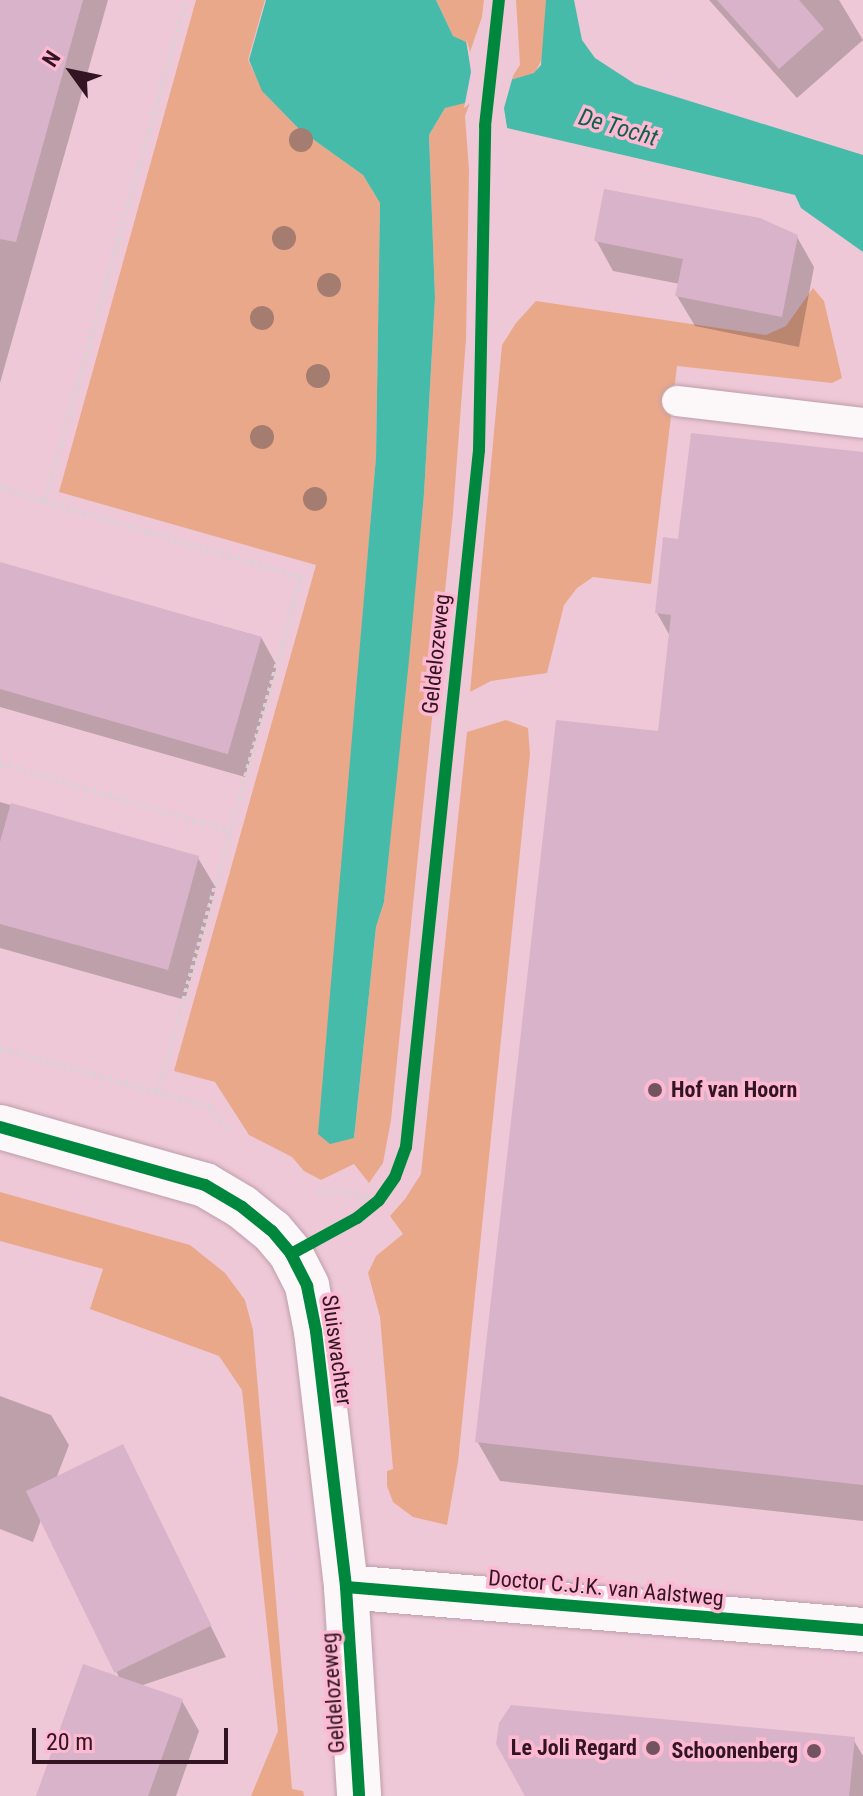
<!DOCTYPE html>
<html>
<head>
<meta charset="utf-8">
<style>
  body { margin:0 }
  #map { position:relative; width:863px; height:1796px; overflow:hidden; background:#eec8d6; font-family:"Roboto Condensed",sans-serif }
  div>[style] { position:absolute }
  .green>* { inset:0; background:#eaa88b }
  .water>* { inset:0; background:#47bbaa }
  .pier>* { inset:0; background:#eec8d6 }
  .shadow>* { inset:0; background:#0003 }
  .building>* { inset:0; background:#d9b3ca; transform-origin:0 0 }
  .path>* { height:5px; margin-top:-2.5px; transform-origin:0; background:repeating-linear-gradient(90deg,#dcd0d4 0 4px,transparent 0 8px) }
  .roads { filter:drop-shadow(0 0 2px #be9eaa) drop-shadow(0 0 2px #be9eaa) }
  .service>* { height:30px; margin:-15px; padding:0 15px; transform-origin:15px; border-radius:15px; background:#fcf7f9 }
  .tertiary>* { height:44px; margin:-22px; padding:0 22px; transform-origin:22px; border-radius:22px; background:#fcf7f9 }
  .cycleway>* { height:12px; margin:-6px; padding:0 6px; transform-origin:6px; border-radius:6px; background:#00873e }
  .trees>* { width:24px; height:24px; margin:-12px; border-radius:50%; background:#a57c70 }
  .dots>* { width:22px; height:22px; translate:-50% -50%; box-sizing:border-box; border:4px solid #fdb9d2; border-radius:50% }
  span { translate:-50% -50%; white-space:nowrap; text-align:center; line-height:1.15; -webkit-text-stroke:7px #fdb9d2; paint-order:stroke }
  .street-label { font-size:22px; color:#331422 }
  .poi-label { font-size:22px; color:#331422; font-weight:700 }
  .left { translate:0 -50%; text-align:left }
  .right { translate:-100% -50%; text-align:right }
  .water-label { font-size:24px; color:#0e5f4e; font-style:italic }
  .north { position:absolute; left:32px; top:32px; width:80px; height:80px; -webkit-text-stroke:6px #fdb9d2; paint-order:stroke; rotate:303deg; font-size:22px; font-weight:700; line-height:32px; text-align:center; color:#331422 }
  .north::after { content:''; display:block; margin:auto; width:28px; height:36px; background:#331422; clip-path:polygon(50% 0,100% 100%,50% 72%,0 100%) }
  .scale { position:absolute; left:32px; top:1728px; width:196px; height:36px; box-sizing:border-box; border:4px solid #331422; border-top:0; padding-left:10px; font-size:24px; line-height:28px; white-space:nowrap; color:#331422; -webkit-text-stroke:6px #fdb9d2; paint-order:stroke }
</style>
</head>
<body>
<div id="map">
  <div class="green">
    <i style="clip-path:polygon(196px 0,265px 0,248px 60px,264px 93px,300px 130px,363px 175px,380px 203px,376px 457px,340px 890px,354px 1138px,376px 927px,384px 902px,424px 494px,435px 298px,429px 135px,445px 108px,471px 100px,465px 116px,469px 170px,466px 339px,453px 513px,391px 1120px,383px 1163px,369px 1183px,354px 1164px,321px 1180px,304px 1171px,292px 1157px,249px 1135px,215px 1082px,174px 1071px,316px 565px,59px 492px)"></i>
    <i style="clip-path:polygon(436px 0,484px 0,482px 17px,469px 55px,466px 43px,453px 36px)"></i>
    <i style="clip-path:polygon(516px 0,546px 0,545px 53px,535px 73px,510px 80px,520px 65px)"></i>
    <i style="clip-path:polygon(813px 288px,824px 301px,842px 378px,832px 383px,677px 366px,651px 584px,593px 577px,577px 588px,564px 605px,547px 673px,491px 681px,470px 692px,502px 345px,516px 323px,536px 301px,766px 335px,786px 326px)"></i>
    <i style="clip-path:polygon(506px 720px,528px 728px,530px 754px,458px 1462px,447px 1525px,413px 1517px,393px 1502px,387px 1486px,387px 1471px,393px 1469px,380px 1317px,368px 1273px,376px 1256px,403px 1234px,390px 1216px,405px 1199px,421px 1174px,467px 732px)"></i>
    <i style="clip-path:polygon(0 1192px,190px 1245px,225px 1273px,245px 1300px,253px 1330px,292px 1789px,303px 1791px,304px 1796px,251px 1796px,278px 1731px,242px 1390px,219px 1356px,90px 1309px,103px 1269px,0 1241px)"></i>
  </div>
  <div class="water">
    <i style="clip-path:polygon(266px 0,436px 0,453px 36px,466px 42px,472px 71px,510px 80px,534px 73px,541px 65px,546px 0,574px 0,582px 40px,595px 58px,635px 84px,863px 155px,863px 252px,801px 208px,795px 195px,507px 128px,503px 108px,467px 100px,465px 103px,445px 108px,429px 135px,435px 298px,424px 494px,409px 660px,384px 902px,376px 927px,354px 1138px,330px 1144px,318px 1134px,376px 457px,380px 203px,363px 175px,300px 130px,262px 91px,249px 60px)"></i>
  </div>
  <div class="pier">
    <i style="clip-path:polygon(466px 38px,475px 68px,513px 76px,504px 108px,507px 128px,502px 127px,500px 112px,469px 104px,464px 108px,471px 72px)"></i>
  </div>
  <div class="shadow">
    <i style="clip-path:polygon(0 0,108px 0,0 383px)"></i>
    <i style="clip-path:polygon(709px 0,839px 0,863px 40px,797px 98px)"></i>
    <i style="clip-path:polygon(797px 237px,814px 267px,799px 347px,695px 326px,677px 296px,680px 284px,613px 271px,596px 240px)"></i>
    <i style="clip-path:polygon(863px 454px,863px 1521px,500px 1481px,477px 1441px,660px 733px,670px 636px,657px 613px,680px 541px)"></i>
    <i style="clip-path:polygon(0 564px,261px 637px,277px 666px,245px 777px,0 707px)"></i>
    <i style="clip-path:polygon(0 802px,198px 858px,216px 888px,185px 1000px,0 948px)"></i>
    <i style="clip-path:polygon(0 1396px,51px 1415px,69px 1445px,56px 1479px,122px 1446px,226px 1657px,140px 1686px,182px 1701px,199px 1731px,176px 1796px,38px 1796px,120px 1679px,41px 1520px,33px 1542px,0 1529px)"></i>
    <i style="clip-path:polygon(853px 1739px,863px 1756px,863px 1796px,528px 1796px)"></i>
  </div>
  <div class="building">
    <i style="clip-path:polygon(0 0,83px 0,16px 242px,0 239px)"></i>
    <i style="clip-path:polygon(717px 0,799px 0,824px 29px,779px 69px)"></i>
    <i style="clip-path:polygon(604px 189px,760px 218px,798px 235px,782px 317px,675px 296px,683px 259px,594px 241px)"></i>
    <i style="clip-path:polygon(691px 433px,863px 452px,863px 1485px,475px 1442px,556px 720px,658px 731px,671px 615px,655px 613px,663px 537px,678px 539px)"></i>
    <i style="left:0;top:562px;width:272px;height:122px;rotate:16deg"></i>
    <i style="clip-path:polygon(11px 803px,199px 856px,168px 970px,0 924px,0 842px)"></i>
    <i style="left:123px;top:1444px;width:202px;height:108px;rotate:64deg"></i>
    <i style="clip-path:polygon(83px 1664px,183px 1699px,148px 1796px,36px 1796px)"></i>
    <i style="clip-path:polygon(511px 1705px,855px 1737px,849px 1796px,525px 1796px,496px 1744px,499px 1723px)"></i>
  </div>
  <div class="path">
    <i style="left:0;top:487px;width:47px;rotate:17.3deg"></i>
    <i style="left:0;top:763px;width:240px;rotate:16.5deg"></i>
    <i style="left:0;top:1048px;width:218px;rotate:15.7deg"></i>
    <i style="left:210px;top:1107px;width:33px;rotate:52deg"></i>
    <i style="left:158px;top:1092px;width:534px;rotate:-74.48deg"></i>
    <i style="left:301px;top:577px;width:267px;rotate:-163.5deg"></i>
    <i style="left:45px;top:501px;width:520px;rotate:-74.28deg"></i>
    <i style="left:317px;top:1192px;width:24px;rotate:-2deg"></i>
    <i style="left:341px;top:1191px;width:39px;rotate:13deg"></i>
  </div>
  <div class="roads">
    <div class="service">
      <i style="left:677px;top:401px;width:187px;rotate:6.7deg"></i>
    </div>
    <div class="tertiary">
      <i style="left:0;top:1127px;width:213px;rotate:15.8deg"></i>
      <i style="left:205px;top:1185px;width:43px;rotate:30.7deg"></i>
      <i style="left:242px;top:1207px;width:38px;rotate:39deg"></i>
      <i style="left:272px;top:1231px;width:30px;rotate:50deg"></i>
      <i style="left:291px;top:1254px;width:36px;rotate:63deg"></i>
      <i style="left:307px;top:1286px;width:46px;rotate:78.7deg"></i>
      <i style="left:316px;top:1331px;width:258px;rotate:83.3deg"></i>
      <i style="left:346px;top:1587px;width:209px;rotate:86.4deg"></i>
      <i style="left:346px;top:1587px;width:519px;rotate:4.75deg"></i>
    </div>
  </div>
  <div class="cycleway">
    <i style="left:0;top:1127px;width:213px;rotate:15.8deg"></i>
    <i style="left:205px;top:1185px;width:43px;rotate:30.7deg"></i>
    <i style="left:242px;top:1207px;width:38px;rotate:39deg"></i>
    <i style="left:272px;top:1231px;width:30px;rotate:50deg"></i>
    <i style="left:291px;top:1254px;width:36px;rotate:63deg"></i>
    <i style="left:307px;top:1286px;width:46px;rotate:78.7deg"></i>
    <i style="left:316px;top:1331px;width:258px;rotate:83.3deg"></i>
    <i style="left:346px;top:1587px;width:209px;rotate:86.4deg"></i>
    <i style="left:291px;top:1254px;width:75px;rotate:-28.6deg"></i>
    <i style="left:357px;top:1218px;width:28px;rotate:-39deg"></i>
    <i style="left:379px;top:1200px;width:28px;rotate:-55deg"></i>
    <i style="left:395px;top:1177px;width:32px;rotate:-70deg"></i>
    <i style="left:406px;top:1147px;width:701px;rotate:-84.02deg"></i>
    <i style="left:479px;top:450px;width:324px;rotate:-88.9deg"></i>
    <i style="left:485px;top:126px;width:127px;rotate:-83.7deg"></i>
    <i style="left:346px;top:1587px;width:519px;rotate:4.75deg"></i>
  </div>
  <div class="trees">
    <i style="left:301px;top:140px"></i>
    <i style="left:284px;top:238px"></i>
    <i style="left:329px;top:285px"></i>
    <i style="left:262px;top:318px"></i>
    <i style="left:318px;top:376px"></i>
    <i style="left:262px;top:437px"></i>
    <i style="left:315px;top:499px"></i>
  </div>
  <div class="dots">
    <i style="left:655px;top:1090px;background:#745361"></i>
    <i style="left:653px;top:1748px;background:#745361"></i>
    <i style="left:814px;top:1751px;background:#745361"></i>
  </div>
  <div class="street-label">
    <span style="left:436px;top:654px;rotate:-84deg">Geldelozeweg</span>
    <span style="left:337px;top:1350px;rotate:82deg">Sluiswachter</span>
    <span style="left:606px;top:1588px;rotate:5deg">Doctor C.J.K. van Aalstweg</span>
    <span style="left:333px;top:1693px;rotate:-94deg">Geldelozeweg</span>
  </div>
  <div class="poi-label">
    <span class="left" style="left:671px;top:1090px">Hof van Hoorn</span>
    <span class="right" style="left:637px;top:1748px">Le Joli Regard</span>
    <span class="right" style="left:798px;top:1751px">Schoonenberg</span>
  </div>
  <div class="water-label">
    <span style="left:618px;top:128px;rotate:16deg">De Tocht</span>
  </div>
  <div class="north">N</div>
  <div class="scale">20 m</div>
</div>
</body>
</html>
